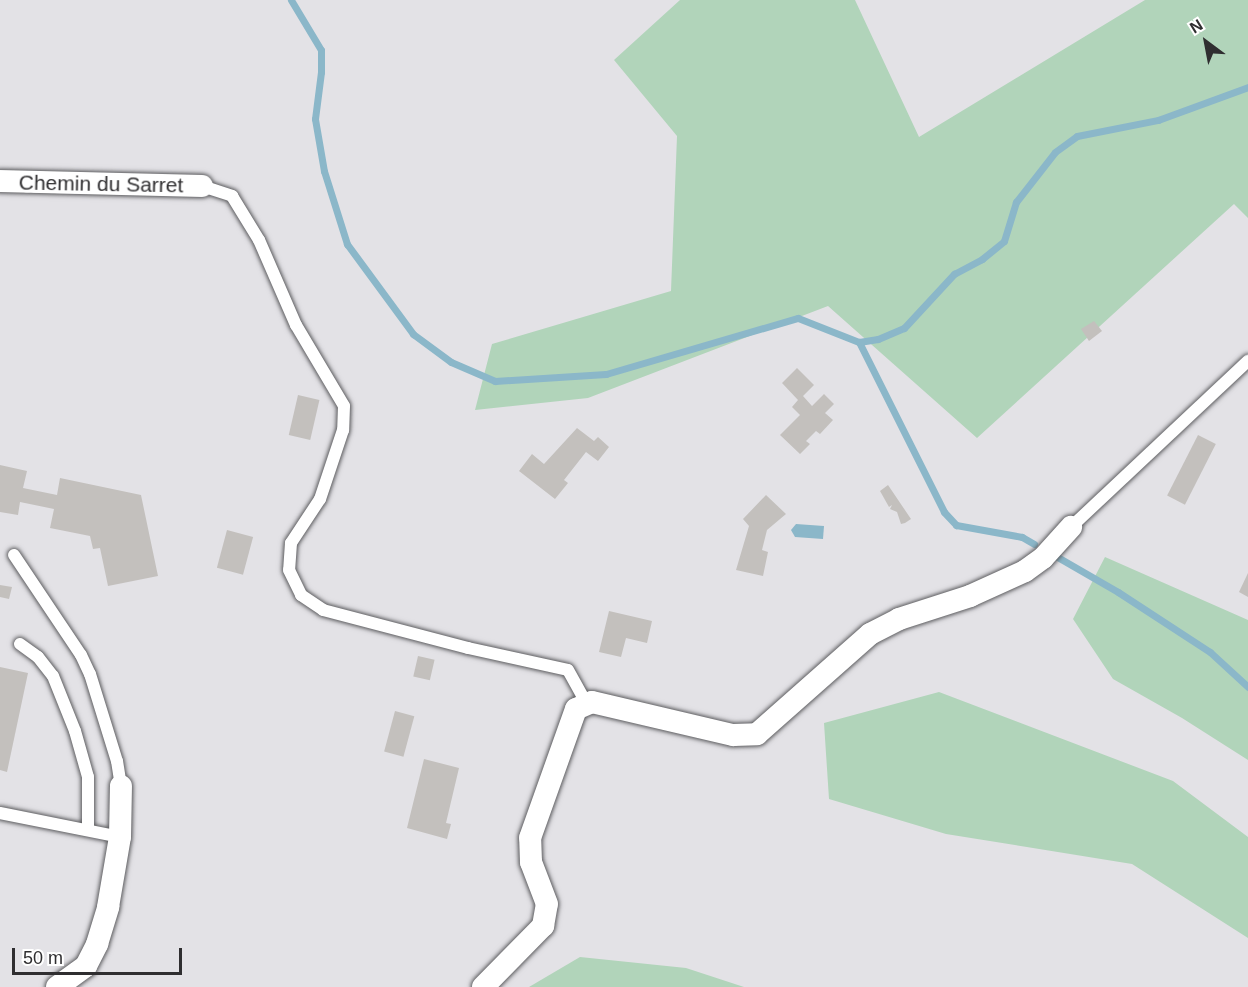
<!DOCTYPE html>
<html>
<head>
<meta charset="utf-8">
<style>
  body { margin:0 }
  #map { position:relative; width:1248px; height:987px; overflow:hidden; background:#e3e2e6; font-family:Arial,sans-serif }
  div>[style] { position:absolute }
  .green>* { inset:0; background:#b1d4ba }
  .water>* { inset:0; background:#8bb7c9 }
  .stream>* { height:7px; margin:-3.5px; padding:0 3.5px; transform-origin:3.5px; border-radius:3.5px; background:#8bb7c9 }
  .building>* { inset:0; background:#c3c0bd; transform-origin:0 0 }
  .roads { filter:drop-shadow(0 0 2px #5d5d60) drop-shadow(0 0 2px #5d5d60) }
  .lane>* { height:12px; margin:-6px; padding:0 6px; transform-origin:6px; border-radius:6px; background:#fff }
  .street>* { height:22px; margin:-11px; padding:0 11px; transform-origin:11px; border-radius:11px; background:#fff }
  span { translate:-50% -50%; white-space:nowrap; text-align:center; line-height:1.15; -webkit-text-stroke:5px #fff; paint-order:stroke }
  .street-label { font-size:21px; color:#2f2e30 }
  .north { position:absolute; left:1176px; top:12px; width:60px; height:60px; -webkit-text-stroke:4px #fff; paint-order:stroke; rotate:328deg; font-size:16px; font-weight:700; line-height:24px; text-align:center; color:#2f2e30 }
  .north::after { content:''; display:block; margin:auto; width:21px; height:27px; background:#2f2e30; clip-path:polygon(50% 0,100% 100%,50% 72%,0 100%) }
  .scale { position:absolute; left:12px; top:948px; width:170px; height:27px; box-sizing:border-box; border:3px solid #2f2e30; border-top:0; padding-left:8px; font-size:18px; line-height:21px; white-space:nowrap; color:#2f2e30; -webkit-text-stroke:4px #fff; paint-order:stroke }
</style>
</head>
<body>
<div id="map">
  <div class="green">
    <i style="clip-path:polygon(680px 0,855px 0,919px 137px,1145px 0,1248px 0,1248px 218px,1234px 204px,977px 438px,828px 306px,588px 398px,475px 410px,492px 344px,671px 291px,677px 136px,614px 60px)"></i>
    <i style="clip-path:polygon(1105px 557px,1248px 620px,1248px 760px,1182px 718px,1113px 679px,1073px 619px)"></i>
    <i style="clip-path:polygon(939px 692px,1173px 781px,1248px 837px,1248px 938px,1132px 864px,946px 834px,829px 799px,824px 723px)"></i>
    <i style="clip-path:polygon(580px 957px,686px 968px,744px 987px,529px 987px)"></i>
  </div>
  <div class="water">
    <i style="clip-path:polygon(796px 524px,824px 526px,823px 539px,795px 537px,791px 530px)"></i>
  </div>
  <div class="stream">
    <i style="left:291px;top:0;width:58px;rotate:59deg"></i>
    <i style="left:321px;top:50px;width:22px;rotate:90deg"></i>
    <i style="left:321px;top:72px;width:47px;rotate:97.3deg"></i>
    <i style="left:315px;top:119px;width:53px;rotate:80.2deg"></i>
    <i style="left:324px;top:171px;width:77px;rotate:72.5deg"></i>
    <i style="left:347px;top:244px;width:112px;rotate:53.7deg"></i>
    <i style="left:413px;top:334px;width:47px;rotate:36.4deg"></i>
    <i style="left:451px;top:362px;width:48px;rotate:23.4deg"></i>
    <i style="left:495px;top:381px;width:111px;rotate:-3.6deg"></i>
    <i style="left:606px;top:374px;width:200px;rotate:-16.3deg"></i>
    <i style="left:798px;top:318px;width:66px;rotate:21.5deg"></i>
    <i style="left:859px;top:342px;width:190px;rotate:63.4deg"></i>
    <i style="left:944px;top:512px;width:18px;rotate:47deg"></i>
    <i style="left:956px;top:525px;width:67px;rotate:10.3deg"></i>
    <i style="left:1022px;top:537px;width:14px;rotate:30deg"></i>
    <i style="left:859px;top:342px;width:19px;rotate:-9deg"></i>
    <i style="left:878px;top:339px;width:28px;rotate:-23deg"></i>
    <i style="left:904px;top:328px;width:74px;rotate:-47.2deg"></i>
    <i style="left:954px;top:274px;width:32px;rotate:-28deg"></i>
    <i style="left:982px;top:259px;width:28px;rotate:-39deg"></i>
    <i style="left:1004px;top:241px;width:41px;rotate:-72.9deg"></i>
    <i style="left:1016px;top:202px;width:63px;rotate:-52deg"></i>
    <i style="left:1055px;top:152px;width:27px;rotate:-36deg"></i>
    <i style="left:1077px;top:136px;width:83px;rotate:-11.2deg"></i>
    <i style="left:1158px;top:120px;width:96px;rotate:-20.1deg"></i>
    <i style="left:1054px;top:555px;width:74px;rotate:30deg"></i>
    <i style="left:1118px;top:592px;width:110px;rotate:33.1deg"></i>
    <i style="left:1210px;top:652px;width:52px;rotate:42.6deg"></i>
  </div>
  <div class="building">
    <i style="clip-path:polygon(1094px 321px,1102px 331px,1089px 341px,1081px 329px)"></i>
    <i style="clip-path:polygon(797px 368px,814px 385px,803px 396px,812px 406px,824px 394px,834px 404px,825px 413px,833px 420px,820px 434px,816px 431px,806px 441px,810px 444px,800px 454px,780px 435px,800px 415px,792px 407px,798px 400px,782px 383px)"></i>
    <i style="left:298px;top:395px;width:22px;height:41px;rotate:13deg"></i>
    <i style="clip-path:polygon(577px 428px,594px 441px,598px 437px,609px 447px,598px 461px,586px 452px,564px 480px,568px 483px,555px 499px,519px 471px,532px 454px,544px 464px)"></i>
    <i style="left:1198px;top:435px;width:20px;height:68px;rotate:27deg"></i>
    <i style="clip-path:polygon(0 465px,27px 471px,23px 488px,57px 495px,60px 478px,141px 495px,158px 576px,108px 586px,100px 548px,93px 549px,90px 536px,50px 528px,54px 509px,20px 502px,18px 515px,0 512px)"></i>
    <i style="clip-path:polygon(888px 485px,911px 519px,905px 523px,901px 524px,897px 512px,890px 509px,892px 505px,889px 507px,880px 491px)"></i>
    <i style="clip-path:polygon(766px 495px,786px 514px,767px 530px,762px 550px,768px 552px,763px 576px,736px 570px,749px 526px,743px 519px)"></i>
    <i style="left:227px;top:530px;width:27px;height:39px;rotate:15deg"></i>
    <i style="clip-path:polygon(1248px 573px,1248px 597px,1239px 592px)"></i>
    <i style="clip-path:polygon(0 585px,12px 587px,9px 599px,0 597px)"></i>
    <i style="clip-path:polygon(609px 611px,652px 621px,647px 643px,626px 638px,621px 657px,599px 652px)"></i>
    <i style="left:418px;top:656px;width:17px;height:21px;rotate:13deg"></i>
    <i style="clip-path:polygon(0 667px,28px 673px,7px 772px,0 770px)"></i>
    <i style="left:395px;top:711px;width:20px;height:42px;rotate:15deg"></i>
    <i style="clip-path:polygon(424px 759px,459px 768px,446px 823px,451px 824px,447px 839px,407px 828px)"></i>
  </div>
  <div class="roads">
    <div class="lane">
      <i style="left:202px;top:186px;width:32px;rotate:18deg"></i>
      <i style="left:232px;top:196px;width:52px;rotate:58.5deg"></i>
      <i style="left:259px;top:240px;width:93px;rotate:66.5deg"></i>
      <i style="left:296px;top:325px;width:94px;rotate:59.3deg"></i>
      <i style="left:344px;top:406px;width:24px;rotate:92deg"></i>
      <i style="left:343px;top:430px;width:73px;rotate:108.4deg"></i>
      <i style="left:320px;top:499px;width:53px;rotate:123.4deg"></i>
      <i style="left:291px;top:543px;width:27px;rotate:94deg"></i>
      <i style="left:289px;top:570px;width:28px;rotate:64deg"></i>
      <i style="left:301px;top:595px;width:27px;rotate:34deg"></i>
      <i style="left:323px;top:610px;width:150px;rotate:14.7deg"></i>
      <i style="left:468px;top:648px;width:102px;rotate:12.4deg"></i>
      <i style="left:568px;top:670px;width:38px;rotate:61deg"></i>
      <i style="left:1071px;top:527px;width:243px;rotate:-43.2deg"></i>
      <i style="left:14px;top:555px;width:120px;rotate:56.2deg"></i>
      <i style="left:81px;top:655px;width:21px;rotate:65deg"></i>
      <i style="left:90px;top:674px;width:91px;rotate:72.8deg"></i>
      <i style="left:117px;top:761px;width:25px;rotate:81deg"></i>
      <i style="left:20px;top:644px;width:22px;rotate:36deg"></i>
      <i style="left:38px;top:657px;width:24px;rotate:52deg"></i>
      <i style="left:53px;top:676px;width:59px;rotate:68.2deg"></i>
      <i style="left:75px;top:731px;width:48px;rotate:74.2deg"></i>
      <i style="left:88px;top:777px;width:53px;rotate:90deg"></i>
      <i style="left:0;top:813px;width:122px;rotate:11.3deg"></i>
    </div>
    <div class="street">
      <i style="left:0;top:181px;width:202px;rotate:1.4deg"></i>
      <i style="left:57px;top:987px;width:36px;rotate:-36deg"></i>
      <i style="left:86px;top:966px;width:25px;rotate:-63deg"></i>
      <i style="left:97px;top:944px;width:39px;rotate:-73deg"></i>
      <i style="left:108px;top:907px;width:71px;rotate:-80.3deg"></i>
      <i style="left:120px;top:837px;width:51px;rotate:-88.9deg"></i>
      <i style="left:483px;top:987px;width:86px;rotate:-45.5deg"></i>
      <i style="left:543px;top:926px;width:22px;rotate:-80deg"></i>
      <i style="left:547px;top:904px;width:45px;rotate:-110.9deg"></i>
      <i style="left:531px;top:862px;width:24px;rotate:-92deg"></i>
      <i style="left:530px;top:838px;width:137px;rotate:-70.4deg"></i>
      <i style="left:576px;top:709px;width:17px;rotate:-24deg"></i>
      <i style="left:592px;top:702px;width:145px;rotate:13.2deg"></i>
      <i style="left:733px;top:735px;width:24px;rotate:-2deg"></i>
      <i style="left:757px;top:734px;width:151px;rotate:-41.5deg"></i>
      <i style="left:870px;top:634px;width:33px;rotate:-27deg"></i>
      <i style="left:899px;top:619px;width:75px;rotate:-17.9deg"></i>
      <i style="left:970px;top:596px;width:60px;rotate:-24.4deg"></i>
      <i style="left:1025px;top:571px;width:22px;rotate:-36deg"></i>
      <i style="left:1043px;top:558px;width:42px;rotate:-47.9deg"></i>
    </div>
  </div>
  <div class="street-label">
    <span style="left:101px;top:184px;rotate:1deg">Chemin du Sarret</span>
  </div>
  <div class="north">N</div>
  <div class="scale">50 m</div>
</div>
</body>
</html>
